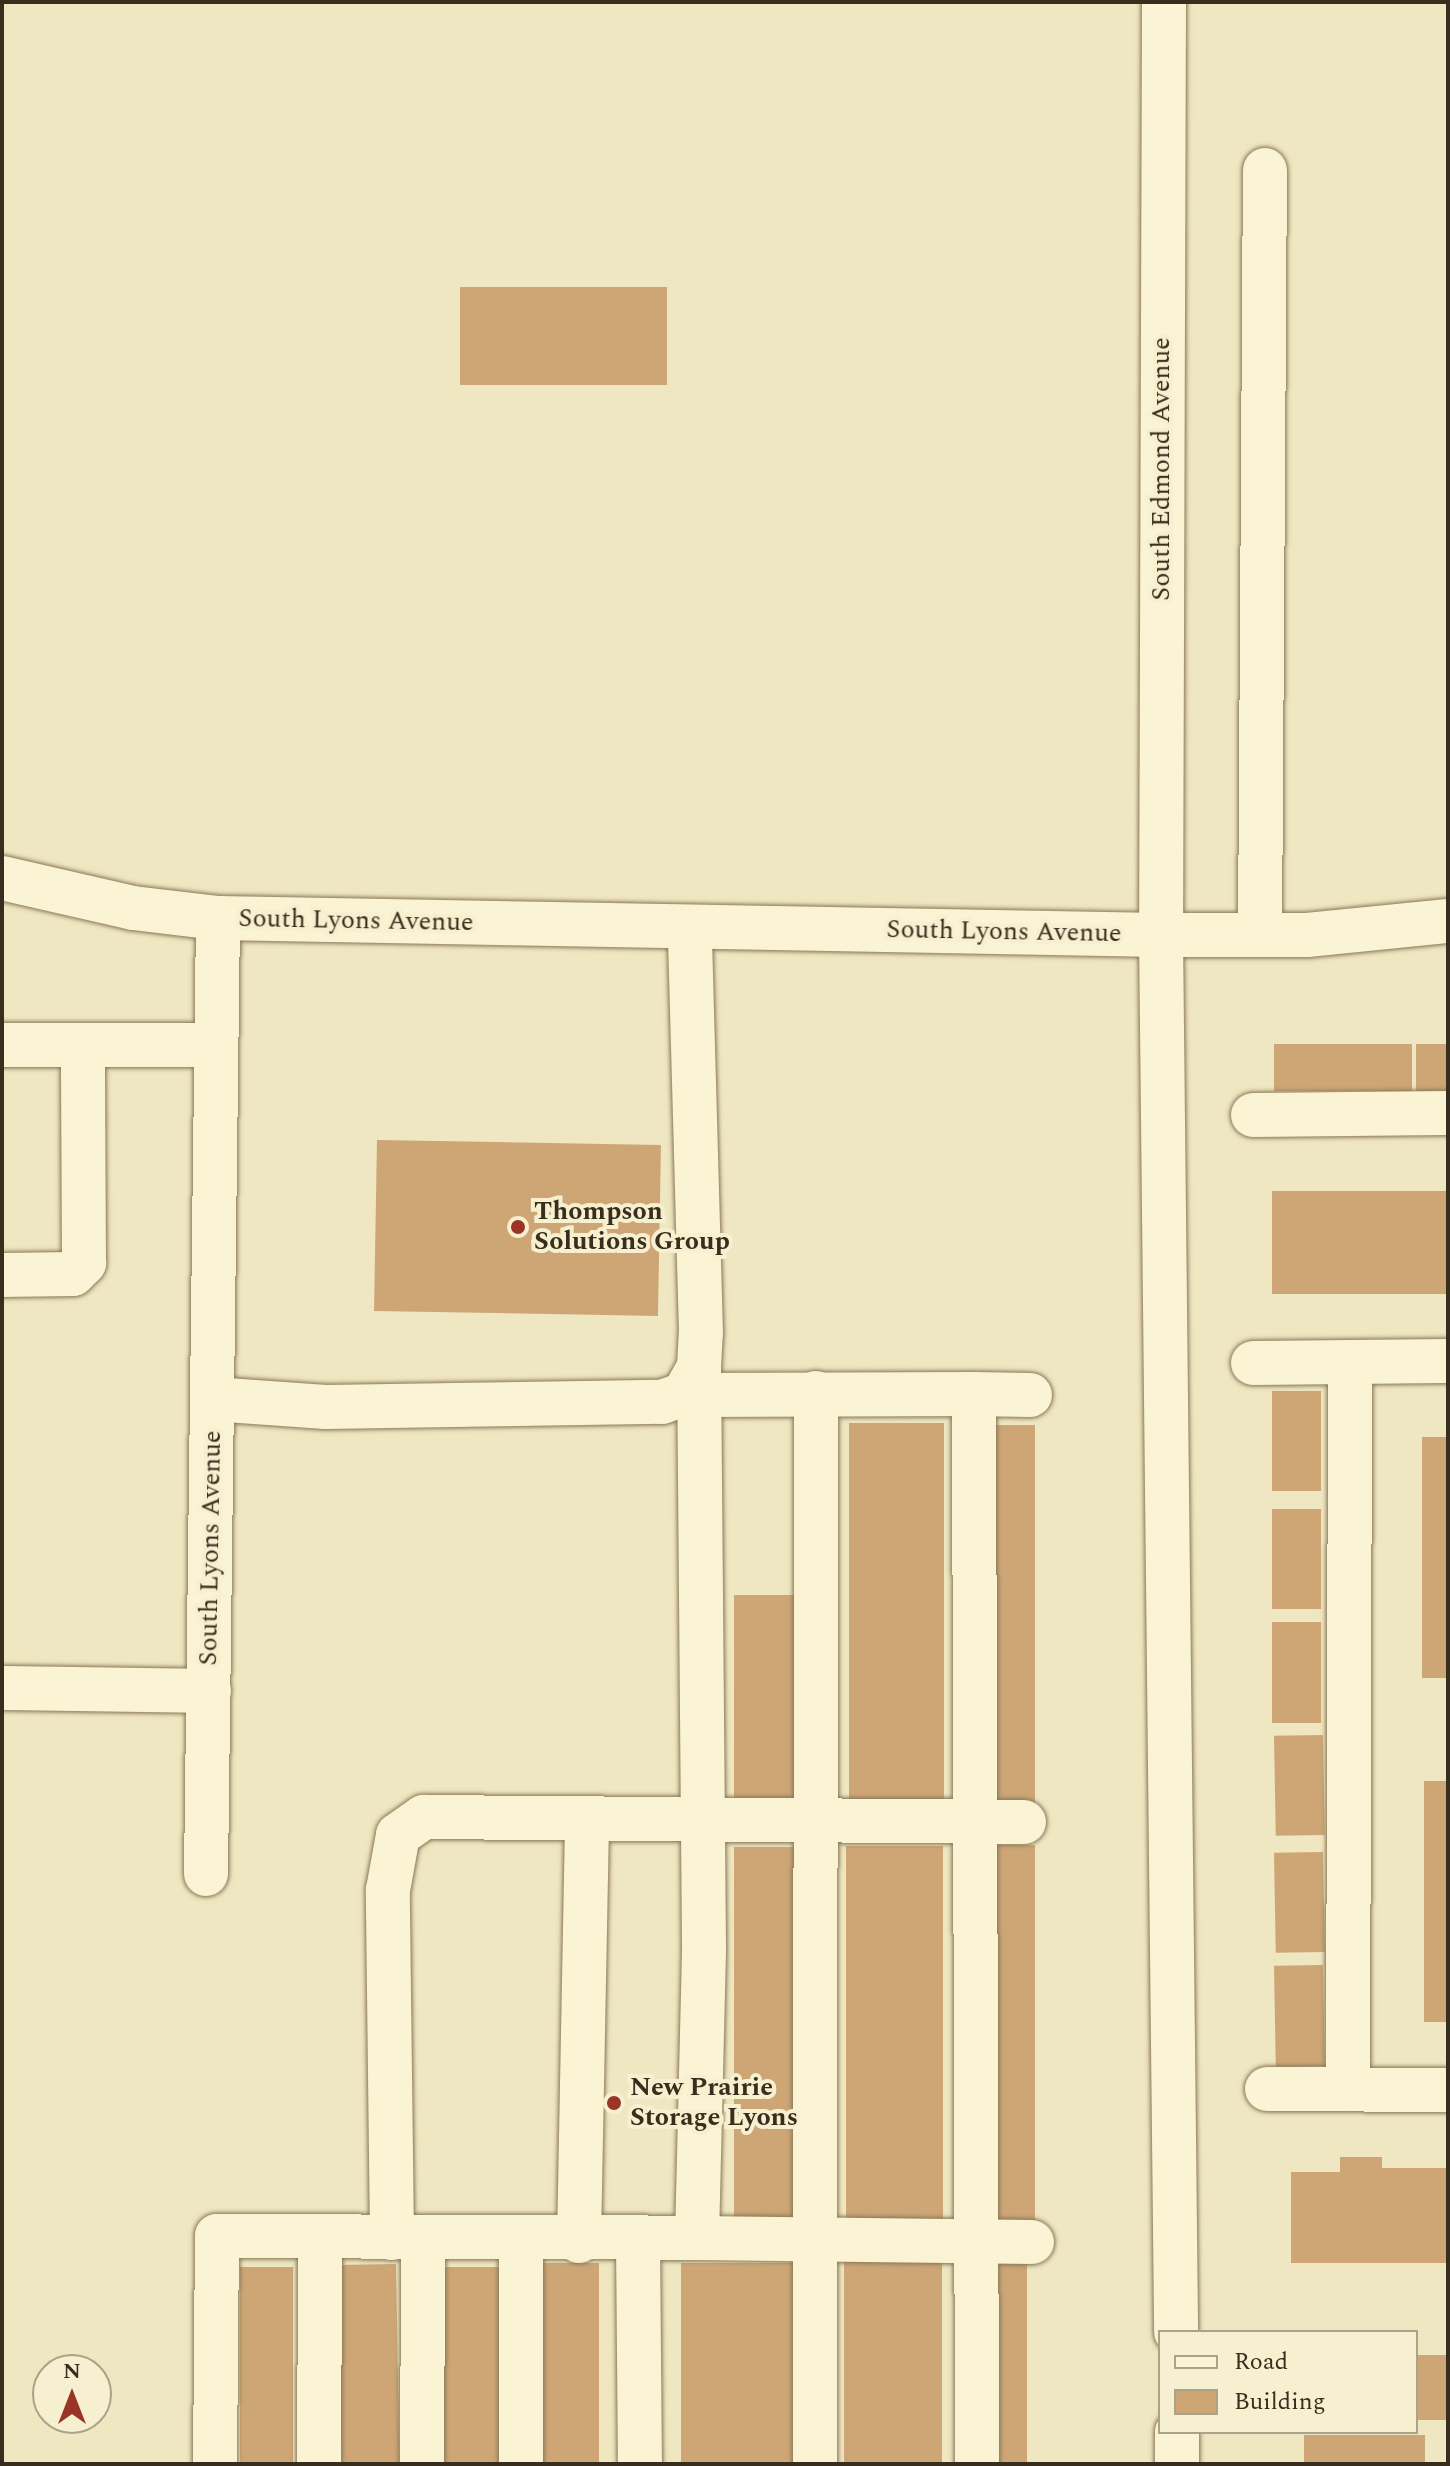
<!DOCTYPE html>
<html>
<head>
<meta charset="utf-8">
<style>
  body { margin:0 }
  #map { position:relative; width:1450px; height:2466px; overflow:hidden; background:#efe7c1; font-family:Spectral,serif }
  div>[style] { position:absolute }
  .building>* { inset:0; background:#cea676; transform-origin:0 0 }
  .roads { filter:drop-shadow(0 0 2px #897858) drop-shadow(0 0 2px #897858) }
  .minor>* { height:44px; margin:-22px; padding:0 22px; transform-origin:22px; border-radius:22px; background:#faf3d4 }
  .dots>* { width:22px; height:22px; translate:-50% -50%; box-sizing:border-box; border:4px solid #f6f0d1; border-radius:50% }
  span { translate:-50% -50%; white-space:nowrap; text-align:center; line-height:1.15; -webkit-text-stroke:8px #f6f0d1; paint-order:stroke }
  .street-label { font-size:26px; color:#382e1d }
  .poi-label { font-size:26px; color:#382e1d; font-weight:700 }
  .left { translate:0 -50%; text-align:left }
  .frame { position:absolute; inset:0; border:4px solid #382e1d; pointer-events:none }
  .legend { position:absolute; left:1158px; top:2330px; width:260px; height:104px; box-sizing:border-box; background:#f6f0d1; border:2px solid #aaa289; margin:0; padding:10px 14px; list-style:none; font-size:24px; color:#382e1d }
  .legend li { display:flex; align-items:center; gap:16px; height:40px }
  .legend b { width:40px; border:2px solid #aaa289 }
  .north { position:absolute; left:32px; top:2354px; width:80px; height:80px; box-sizing:border-box; background:#f6f0d1; border:2px solid #aaa289; border-radius:50%; rotate:0deg; font-size:22px; font-weight:700; line-height:32px; text-align:center; color:#382e1d }
  .north::after { content:''; display:block; margin:auto; width:28px; height:36px; background:#993426; clip-path:polygon(50% 0,100% 100%,50% 72%,0 100%) }
</style>
</head>
<body>
<div id="map">
  <div class="building">
    <i style="left:460px;top:287px;width:207px;height:98px"></i>
    <i style="left:1412px;top:1044px;width:47px;height:138px;rotate:90deg"></i>
    <i style="left:1416px;top:1044px;width:32px;height:47px"></i>
    <i style="left:377px;top:1140px;width:284px;height:171px;rotate:1deg"></i>
    <i style="left:1272px;top:1191px;width:176px;height:103px"></i>
    <i style="left:1272px;top:1391px;width:49px;height:100px"></i>
    <i style="left:849px;top:1423px;width:95px;height:383px"></i>
    <i style="left:995px;top:1425px;width:40px;height:384px"></i>
    <i style="left:1422px;top:1437px;width:26px;height:241px"></i>
    <i style="left:1272px;top:1509px;width:49px;height:100px"></i>
    <i style="left:734px;top:1595px;width:60px;height:211px"></i>
    <i style="left:1272px;top:1622px;width:49px;height:101px"></i>
    <i style="left:1323px;top:1735px;width:100px;height:49px;rotate:89deg"></i>
    <i style="left:1424px;top:1781px;width:24px;height:241px"></i>
    <i style="left:995px;top:1845px;width:40px;height:384px"></i>
    <i style="left:846px;top:1846px;width:97px;height:380px"></i>
    <i style="left:734px;top:1847px;width:60px;height:382px"></i>
    <i style="left:1323px;top:1852px;width:100px;height:49px;rotate:89deg"></i>
    <i style="left:1323px;top:1965px;width:101px;height:49px;rotate:89deg"></i>
    <i style="clip-path:polygon(1340px 2157px,1382px 2157px,1382px 2168px,1448px 2168px,1448px 2263px,1291px 2263px,1291px 2172px,1340px 2172px)"></i>
    <i style="left:844px;top:2260px;width:98px;height:204px"></i>
    <i style="left:994px;top:2261px;width:33px;height:203px"></i>
    <i style="left:543px;top:2263px;width:56px;height:201px"></i>
    <i style="left:681px;top:2263px;width:117px;height:201px"></i>
    <i style="left:396px;top:2264px;width:200px;height:58px;rotate:89deg"></i>
    <i style="left:240px;top:2267px;width:53px;height:197px"></i>
    <i style="left:441px;top:2267px;width:59px;height:197px"></i>
    <i style="left:1448px;top:2355px;width:65px;height:32px;rotate:90deg"></i>
    <i style="left:1304px;top:2435px;width:121px;height:29px"></i>
  </div>
  <div class="roads">
    <div class="minor">
      <i style="left:1164px;top:2px;width:933px;rotate:90.18deg"></i>
      <i style="left:1161px;top:935px;width:1397px;rotate:89.38deg"></i>
      <i style="left:2px;top:878px;width:134px;rotate:12.9deg"></i>
      <i style="left:133px;top:908px;width:86px;rotate:6.7deg"></i>
      <i style="left:1260px;top:935px;width:765px;rotate:-89.63deg"></i>
      <i style="left:2px;top:1045px;width:210px"></i>
      <i style="left:1253px;top:1115px;width:195px;rotate:-0.6deg"></i>
      <i style="left:2px;top:1275px;width:71px;rotate:-0.8deg"></i>
      <i style="left:73px;top:1274px;width:16px;rotate:-45deg"></i>
      <i style="left:84px;top:1263px;width:218px;rotate:-90.3deg"></i>
      <i style="left:1253px;top:1363px;width:195px;rotate:-0.6deg"></i>
      <i style="left:974px;top:1394px;width:56px;rotate:1deg"></i>
      <i style="left:699px;top:1395px;width:275px;rotate:-0.2deg"></i>
      <i style="left:974px;top:1394px;width:1070px;rotate:89.84deg"></i>
      <i style="left:212px;top:1399px;width:114px;rotate:4deg"></i>
      <i style="left:326px;top:1407px;width:336px;rotate:-0.9deg"></i>
      <i style="left:662px;top:1402px;width:23px;rotate:-20deg"></i>
      <i style="left:684px;top:1394px;width:31px;rotate:-61deg"></i>
      <i style="left:699px;top:1367px;width:34px;rotate:-87deg"></i>
      <i style="left:701px;top:1333px;width:406px;rotate:-91.6deg"></i>
      <i style="left:2px;top:1688px;width:207px;rotate:0.8deg"></i>
      <i style="left:206px;top:1874px;width:956px;rotate:-89.28deg"></i>
      <i style="left:218px;top:918px;width:943px;rotate:1.03deg"></i>
      <i style="left:1161px;top:935px;width:146px"></i>
      <i style="left:1307px;top:935px;width:142px;rotate:-5.7deg"></i>
      <i style="left:1267px;top:2089px;width:181px;rotate:0.3deg"></i>
      <i style="left:1348px;top:2089px;width:727px;rotate:-89.84deg"></i>
      <i style="left:392px;top:2238px;width:348px;rotate:-90.7deg"></i>
      <i style="left:388px;top:1890px;width:56px;rotate:-79.7deg"></i>
      <i style="left:398px;top:1835px;width:32px;rotate:-35deg"></i>
      <i style="left:424px;top:1817px;width:600px;rotate:0.48deg"></i>
      <i style="left:697px;top:2238px;width:335px;rotate:0.7deg"></i>
      <i style="left:521px;top:2240px;width:224px;rotate:90deg"></i>
      <i style="left:638px;top:2240px;width:224px;rotate:89.5deg"></i>
      <i style="left:579px;top:2241px;width:422px;rotate:-88.9deg"></i>
      <i style="left:1177px;top:2432px;width:32px;rotate:90deg"></i>
      <i style="left:215px;top:2464px;width:228px;rotate:-89.5deg"></i>
      <i style="left:217px;top:2236px;width:480px;rotate:0.2deg"></i>
      <i style="left:697px;top:2238px;width:291px;rotate:-88.6deg"></i>
      <i style="left:704px;top:1947px;width:580px;rotate:-90.49deg"></i>
      <i style="left:319px;top:2464px;width:226px;rotate:-89.7deg"></i>
      <i style="left:422px;top:2464px;width:226px;rotate:-89.7deg"></i>
      <i style="left:815px;top:2464px;width:1071px;rotate:-89.95deg"></i>
    </div>
  </div>
  <div class="dots">
    <i style="left:518px;top:1227px;background:#993426"></i>
    <i style="left:614px;top:2103px;background:#993426"></i>
  </div>
  <div class="street-label">
    <span style="left:1162px;top:469px;rotate:-90deg">South Edmond Avenue</span>
    <span style="left:356px;top:921px;rotate:1deg">South Lyons Avenue</span>
    <span style="left:1004px;top:932px;rotate:1deg">South Lyons Avenue</span>
    <span style="left:211px;top:1548px;rotate:-89deg">South Lyons Avenue</span>
  </div>
  <div class="poi-label">
    <span class="left" style="left:534px;top:1227px">Thompson<br>Solutions Group</span>
    <span class="left" style="left:630px;top:2103px">New Prairie<br>Storage Lyons</span>
  </div>
  <div class="frame"></div>
  <ul class="legend">
  <li><b style="height:10px;background:#faf3d4"></b>Road</li>
  <li><b style="height:22px;background:#cea676"></b>Building</li>
  </ul>
  <div class="north">N</div>
</div>
</body>
</html>
